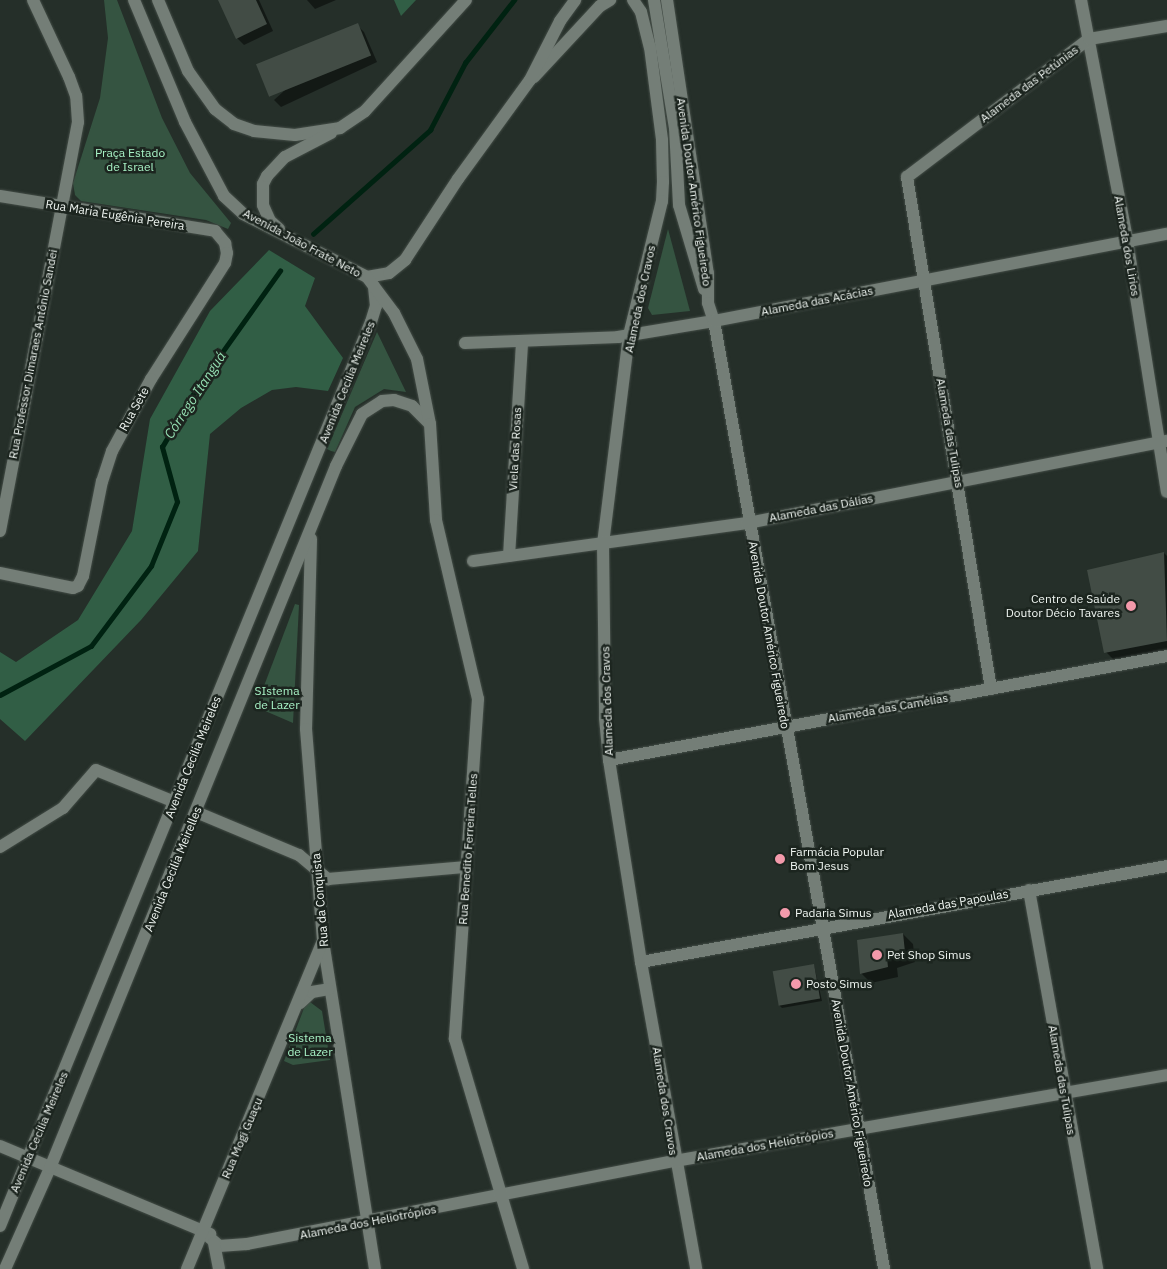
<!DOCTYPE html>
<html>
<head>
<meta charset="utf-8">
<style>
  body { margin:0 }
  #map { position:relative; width:1167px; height:1269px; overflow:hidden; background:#252f29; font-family:"IBM Plex Sans",sans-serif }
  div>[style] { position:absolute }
  .green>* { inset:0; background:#355441 }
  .forest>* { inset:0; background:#315e45 }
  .shadow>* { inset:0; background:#0007 }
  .stream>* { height:4.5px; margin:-2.25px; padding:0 2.25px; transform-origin:2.25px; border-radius:2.25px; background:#021 }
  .building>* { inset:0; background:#424c45; transform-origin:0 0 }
  .roads { filter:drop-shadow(0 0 1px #444d47) drop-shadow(0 0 1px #444d47) }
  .street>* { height:12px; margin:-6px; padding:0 6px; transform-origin:6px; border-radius:6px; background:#747e77 }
  .secondary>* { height:12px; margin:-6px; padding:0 6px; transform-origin:6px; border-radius:6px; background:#747e77 }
  .dots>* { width:14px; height:14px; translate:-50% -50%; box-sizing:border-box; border:2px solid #1c251f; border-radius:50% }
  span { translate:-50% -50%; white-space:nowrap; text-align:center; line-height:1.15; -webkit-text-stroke:5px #1c251f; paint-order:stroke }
  .street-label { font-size:12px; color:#f0f6f2 }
  .park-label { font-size:12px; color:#a8f3c6 }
  .poi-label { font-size:12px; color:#f0f6f2 }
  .right { translate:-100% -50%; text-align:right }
  .left { translate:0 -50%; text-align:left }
  .water-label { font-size:14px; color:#94deb2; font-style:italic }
</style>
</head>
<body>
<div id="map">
  <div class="green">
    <i style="clip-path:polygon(104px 0,117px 0,162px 118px,190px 173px,231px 223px,228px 229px,206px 220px,81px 201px,75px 195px,73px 183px,100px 98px,108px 38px)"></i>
    <i style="clip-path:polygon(668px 229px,690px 311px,652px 315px,648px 308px)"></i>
    <i style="clip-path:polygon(377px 332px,406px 392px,384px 389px,355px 407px,335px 452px,331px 451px,327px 449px)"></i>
    <i style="clip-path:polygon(295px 604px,299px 605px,293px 723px,256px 707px)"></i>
    <i style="clip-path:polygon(310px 1002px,322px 1011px,330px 1060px,293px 1065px,284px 1061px,304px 1008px)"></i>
  </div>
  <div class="forest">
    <i style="clip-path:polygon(394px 0,416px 0,401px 16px)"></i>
    <i style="clip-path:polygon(269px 250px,315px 278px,305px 306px,343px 358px,328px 391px,296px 387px,272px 390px,241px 408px,210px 434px,198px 551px,141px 620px,25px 741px,0 719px,0 652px,16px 662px,78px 620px,132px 531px,150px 419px,210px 311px)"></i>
  </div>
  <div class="shadow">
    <i style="clip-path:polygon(219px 0,259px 0,273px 31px,244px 45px,237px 38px)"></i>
    <i style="clip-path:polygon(307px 0,336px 0,315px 9px)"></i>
    <i style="clip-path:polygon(357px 25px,364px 32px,377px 62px,281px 107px,274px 100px)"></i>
    <i style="clip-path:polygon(1164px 553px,1167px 556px,1167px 656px,1120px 666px,1106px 652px)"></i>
    <i style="clip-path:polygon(903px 934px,913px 944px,915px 962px,897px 968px,898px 977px,871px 983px,861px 973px)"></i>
    <i style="clip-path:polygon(814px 965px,822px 1001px,782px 1008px,779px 1005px)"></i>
  </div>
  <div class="stream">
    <i style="left:313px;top:234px;width:157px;rotate:-41.6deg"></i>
    <i style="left:430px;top:130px;width:76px;rotate:-62.4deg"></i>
    <i style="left:465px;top:63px;width:80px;rotate:-52.1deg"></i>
    <i style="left:0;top:695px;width:103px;rotate:-28.3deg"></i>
    <i style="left:91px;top:646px;width:100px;rotate:-53.1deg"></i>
    <i style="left:151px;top:566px;width:69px;rotate:-67.9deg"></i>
    <i style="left:177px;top:502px;width:57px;rotate:-105.3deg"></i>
    <i style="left:162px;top:447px;width:67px;rotate:-59.6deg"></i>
    <i style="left:196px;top:389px;width:145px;rotate:-54.6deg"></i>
  </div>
  <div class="building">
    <i style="clip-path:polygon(218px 0,256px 0,267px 24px,236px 39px)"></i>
    <i style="left:358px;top:23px;width:35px;height:110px;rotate:68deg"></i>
    <i style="clip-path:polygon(1164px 552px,1167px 641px,1104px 653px,1087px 570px)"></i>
    <i style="clip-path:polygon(903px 933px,905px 952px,887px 958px,888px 967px,860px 974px,857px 940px)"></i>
    <i style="left:814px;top:964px;width:35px;height:42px;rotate:80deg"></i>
  </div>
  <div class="roads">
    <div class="street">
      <i style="left:633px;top:0;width:14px;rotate:56deg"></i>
      <i style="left:641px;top:12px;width:36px;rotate:76deg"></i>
      <i style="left:650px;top:47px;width:94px;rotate:82.6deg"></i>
      <i style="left:662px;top:140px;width:42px;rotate:88.6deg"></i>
      <i style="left:663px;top:182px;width:19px;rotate:93deg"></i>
      <i style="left:662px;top:201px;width:138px;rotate:103.8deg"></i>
      <i style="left:629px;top:335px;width:211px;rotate:97.1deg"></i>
      <i style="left:603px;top:544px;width:174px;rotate:89.3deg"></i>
      <i style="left:605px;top:718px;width:42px;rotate:84.6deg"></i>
      <i style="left:609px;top:760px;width:205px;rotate:81deg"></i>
      <i style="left:641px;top:962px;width:312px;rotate:79.8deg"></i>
      <i style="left:1081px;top:0;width:244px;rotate:79.1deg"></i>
      <i style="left:1127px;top:240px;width:255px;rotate:81deg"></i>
      <i style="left:534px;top:77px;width:97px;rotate:-47.1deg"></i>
      <i style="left:600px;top:6px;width:12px;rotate:-31deg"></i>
      <i style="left:0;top:196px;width:218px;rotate:9.2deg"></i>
      <i style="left:215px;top:231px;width:16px;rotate:50deg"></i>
      <i style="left:225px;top:243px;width:10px;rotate:79deg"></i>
      <i style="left:227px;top:253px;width:10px;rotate:101deg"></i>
      <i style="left:225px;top:263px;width:138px;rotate:122.5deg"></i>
      <i style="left:151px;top:379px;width:82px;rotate:118.4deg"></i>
      <i style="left:112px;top:451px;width:32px;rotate:108deg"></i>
      <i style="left:102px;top:481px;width:97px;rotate:101.3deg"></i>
      <i style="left:83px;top:576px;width:11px;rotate:117deg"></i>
      <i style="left:78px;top:586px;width:5px;rotate:158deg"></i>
      <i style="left:73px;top:588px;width:75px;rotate:-168.4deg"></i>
      <i style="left:465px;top:343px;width:153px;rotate:-2.2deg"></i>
      <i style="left:618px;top:337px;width:97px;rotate:-9.5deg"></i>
      <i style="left:0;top:531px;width:416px;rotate:-79.2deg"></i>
      <i style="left:78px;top:122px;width:26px;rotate:-94deg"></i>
      <i style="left:76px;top:96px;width:20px;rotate:-110deg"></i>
      <i style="left:69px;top:77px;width:85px;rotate:-115.1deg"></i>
      <i style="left:311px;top:539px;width:190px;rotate:91.5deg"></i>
      <i style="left:306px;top:729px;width:213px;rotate:85.4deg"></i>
      <i style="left:323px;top:941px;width:332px;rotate:81deg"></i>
      <i style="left:509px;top:556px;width:214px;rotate:-86.5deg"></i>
      <i style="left:473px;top:561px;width:278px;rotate:-7.9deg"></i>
      <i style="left:991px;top:689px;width:519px;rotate:-99.32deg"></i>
      <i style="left:907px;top:177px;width:228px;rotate:-37.2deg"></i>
      <i style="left:1089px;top:39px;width:79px;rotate:-9.5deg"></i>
      <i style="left:609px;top:760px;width:568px;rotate:-10.56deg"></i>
      <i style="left:196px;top:812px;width:112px;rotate:22.7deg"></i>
      <i style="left:299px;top:855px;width:38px;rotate:40deg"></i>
      <i style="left:328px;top:879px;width:139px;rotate:-5deg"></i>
      <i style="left:0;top:847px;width:74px;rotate:-31.8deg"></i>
      <i style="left:63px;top:808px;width:50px;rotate:-49deg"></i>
      <i style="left:96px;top:770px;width:85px;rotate:22.1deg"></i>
      <i style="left:1029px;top:890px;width:385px;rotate:79.8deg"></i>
      <i style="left:641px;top:962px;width:535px;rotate:-10.34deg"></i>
      <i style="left:300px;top:1003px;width:16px;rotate:-43deg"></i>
      <i style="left:312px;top:992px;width:17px;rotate:-10deg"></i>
      <i style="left:0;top:1146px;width:228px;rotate:22.7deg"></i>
      <i style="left:0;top:1226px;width:977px;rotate:-67.69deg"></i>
      <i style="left:371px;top:322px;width:17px;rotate:-73deg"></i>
      <i style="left:376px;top:306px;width:20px;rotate:-96deg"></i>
      <i style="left:202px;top:1231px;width:23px;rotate:41deg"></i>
      <i style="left:219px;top:1246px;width:28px;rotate:-4deg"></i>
      <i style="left:247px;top:1244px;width:436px;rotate:-11deg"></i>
      <i style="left:675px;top:1161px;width:499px;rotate:-9.9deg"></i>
      <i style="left:214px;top:1243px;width:26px;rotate:79deg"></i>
      <i style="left:5px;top:1269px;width:111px;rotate:-66deg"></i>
      <i style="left:50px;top:1168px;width:758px;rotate:-67.83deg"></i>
      <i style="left:336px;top:466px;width:58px;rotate:-63.4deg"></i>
      <i style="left:362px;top:414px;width:24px;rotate:-33deg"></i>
      <i style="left:382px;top:401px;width:12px;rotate:-5deg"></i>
      <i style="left:394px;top:400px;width:19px;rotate:18deg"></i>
      <i style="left:412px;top:406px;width:25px;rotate:45deg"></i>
      <i style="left:187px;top:1269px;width:353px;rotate:-67.5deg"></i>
    </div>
    <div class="secondary">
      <i style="left:134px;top:0;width:132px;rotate:67.3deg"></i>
      <i style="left:185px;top:122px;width:84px;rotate:62.2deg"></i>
      <i style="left:224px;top:196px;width:26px;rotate:43deg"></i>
      <i style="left:243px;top:214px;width:139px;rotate:26.9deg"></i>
      <i style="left:367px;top:277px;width:22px;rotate:-10deg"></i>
      <i style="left:389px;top:273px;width:21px;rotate:-39deg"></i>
      <i style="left:405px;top:260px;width:97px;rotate:-56.8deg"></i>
      <i style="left:458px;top:179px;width:122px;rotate:-54deg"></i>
      <i style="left:530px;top:80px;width:66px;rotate:-63deg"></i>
      <i style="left:560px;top:21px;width:26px;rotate:-54deg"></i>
      <i style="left:158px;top:0;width:77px;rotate:67.1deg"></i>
      <i style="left:188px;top:71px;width:47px;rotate:54.6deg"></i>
      <i style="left:215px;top:109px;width:24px;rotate:38deg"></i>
      <i style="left:234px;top:124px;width:21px;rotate:19deg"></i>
      <i style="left:254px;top:131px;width:41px;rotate:5.6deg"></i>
      <i style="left:295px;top:135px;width:46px;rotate:-8.8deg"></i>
      <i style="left:340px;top:128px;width:30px;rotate:-34deg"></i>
      <i style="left:365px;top:111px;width:150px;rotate:-47.7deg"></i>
      <i style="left:654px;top:0;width:130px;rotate:80.7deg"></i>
      <i style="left:675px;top:128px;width:77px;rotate:87deg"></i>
      <i style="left:679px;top:205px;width:88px;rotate:73.4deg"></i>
      <i style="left:667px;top:0;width:276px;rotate:81.5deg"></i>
      <i style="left:708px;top:273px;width:30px;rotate:90deg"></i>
      <i style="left:708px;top:303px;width:19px;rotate:72deg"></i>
      <i style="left:714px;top:321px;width:963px;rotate:79.83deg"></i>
      <i style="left:279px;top:229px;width:12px;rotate:-138deg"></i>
      <i style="left:270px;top:221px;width:17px;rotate:-114deg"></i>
      <i style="left:263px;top:205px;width:21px;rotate:-90deg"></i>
      <i style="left:263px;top:184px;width:9px;rotate:-63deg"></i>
      <i style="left:267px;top:176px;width:26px;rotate:-47deg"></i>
      <i style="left:285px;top:157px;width:52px;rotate:-27.6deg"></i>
      <i style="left:367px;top:277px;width:45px;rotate:53.1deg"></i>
      <i style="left:394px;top:313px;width:51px;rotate:63.4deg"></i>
      <i style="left:417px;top:359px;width:66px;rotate:78.7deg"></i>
      <i style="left:430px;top:424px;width:96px;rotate:86.4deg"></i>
      <i style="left:436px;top:520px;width:184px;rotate:76.8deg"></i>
      <i style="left:478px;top:699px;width:341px;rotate:93.9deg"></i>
      <i style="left:455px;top:1039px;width:240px;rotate:73.5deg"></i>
      <i style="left:714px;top:321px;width:461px;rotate:-10.9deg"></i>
      <i style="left:748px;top:523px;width:427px;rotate:-11.1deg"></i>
    </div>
  </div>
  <div class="dots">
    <i style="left:1131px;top:606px;background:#f39aab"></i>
    <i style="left:780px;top:859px;background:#f39aab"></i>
    <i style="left:785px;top:913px;background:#f39aab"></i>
    <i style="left:877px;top:955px;background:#f39aab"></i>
    <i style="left:796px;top:984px;background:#f39aab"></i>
  </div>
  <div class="street-label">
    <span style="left:1029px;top:84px;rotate:-37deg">Alameda das Petúnias</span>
    <span style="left:694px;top:192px;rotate:82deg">Avenida Doutor Américo Figueiredo</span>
    <span style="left:115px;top:215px;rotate:9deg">Rua Maria Eugênia Pereira</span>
    <span style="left:302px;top:243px;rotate:28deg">Avenida João Frate Neto</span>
    <span style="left:1127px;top:246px;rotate:80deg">Alameda dos Lirios</span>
    <span style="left:640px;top:299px;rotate:-78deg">Alameda dos Cravos</span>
    <span style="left:817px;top:301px;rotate:-11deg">Alameda das Acácias</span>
    <span style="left:33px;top:354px;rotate:-79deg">Rua Professor Dimaraes Antônio Sandei</span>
    <span style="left:347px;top:382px;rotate:-68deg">Avenida Cecília Meireles</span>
    <span style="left:134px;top:409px;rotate:-61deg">Rua Sete</span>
    <span style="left:950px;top:433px;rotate:80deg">Alameda das Tulipas</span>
    <span style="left:515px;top:449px;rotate:-87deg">Viela das Rosas</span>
    <span style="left:821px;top:508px;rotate:-11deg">Alameda das Dálias</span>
    <span style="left:769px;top:635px;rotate:80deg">Avenida Doutor Américo Figueiredo</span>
    <span style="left:607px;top:701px;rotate:-92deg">Alameda dos Cravos</span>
    <span style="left:888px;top:708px;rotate:-10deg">Alameda das Camélias</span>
    <span style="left:193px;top:757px;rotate:-68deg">Avenida Cecília Meireles</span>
    <span style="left:468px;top:849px;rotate:-86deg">Rua Benedito Ferreira Telles</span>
    <span style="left:173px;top:869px;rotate:-68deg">Avenida Cecilia Meirelles</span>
    <span style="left:320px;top:900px;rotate:-95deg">Rua da Conquista</span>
    <span style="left:948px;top:904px;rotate:-10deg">Alameda das Papoulas</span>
    <span style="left:1062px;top:1080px;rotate:80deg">Alameda das Tulipas</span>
    <span style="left:852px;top:1093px;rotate:80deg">Avenida Doutor Américo Figueiredo</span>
    <span style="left:665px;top:1101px;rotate:81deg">Alameda dos Cravos</span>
    <span style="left:39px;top:1132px;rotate:-67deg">Avenida Cecília Meireles</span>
    <span style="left:242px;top:1138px;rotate:-67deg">Rua Mogi Guaçu</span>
    <span style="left:765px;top:1145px;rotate:-10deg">Alameda dos Heliotrópios</span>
    <span style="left:368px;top:1222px;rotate:-11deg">Alameda dos Heliotrópios</span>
  </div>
  <div class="park-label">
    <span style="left:130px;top:160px">Praça Estado<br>de Israel</span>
    <span style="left:277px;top:698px">SIstema<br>de Lazer</span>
    <span style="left:310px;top:1045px">Sistema<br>de Lazer</span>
  </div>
  <div class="poi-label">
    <span class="right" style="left:1120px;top:606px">Centro de Saúde<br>Doutor Décio Tavares</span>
    <span class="left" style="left:790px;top:859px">Farmácia Popular<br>Bom Jesus</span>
    <span class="left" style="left:795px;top:913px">Padaria Simus</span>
    <span class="left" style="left:887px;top:955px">Pet Shop Simus</span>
    <span class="left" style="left:806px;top:984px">Posto Simus</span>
  </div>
  <div class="water-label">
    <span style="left:195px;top:395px;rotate:-57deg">Córrego Itanguá</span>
  </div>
</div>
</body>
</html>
